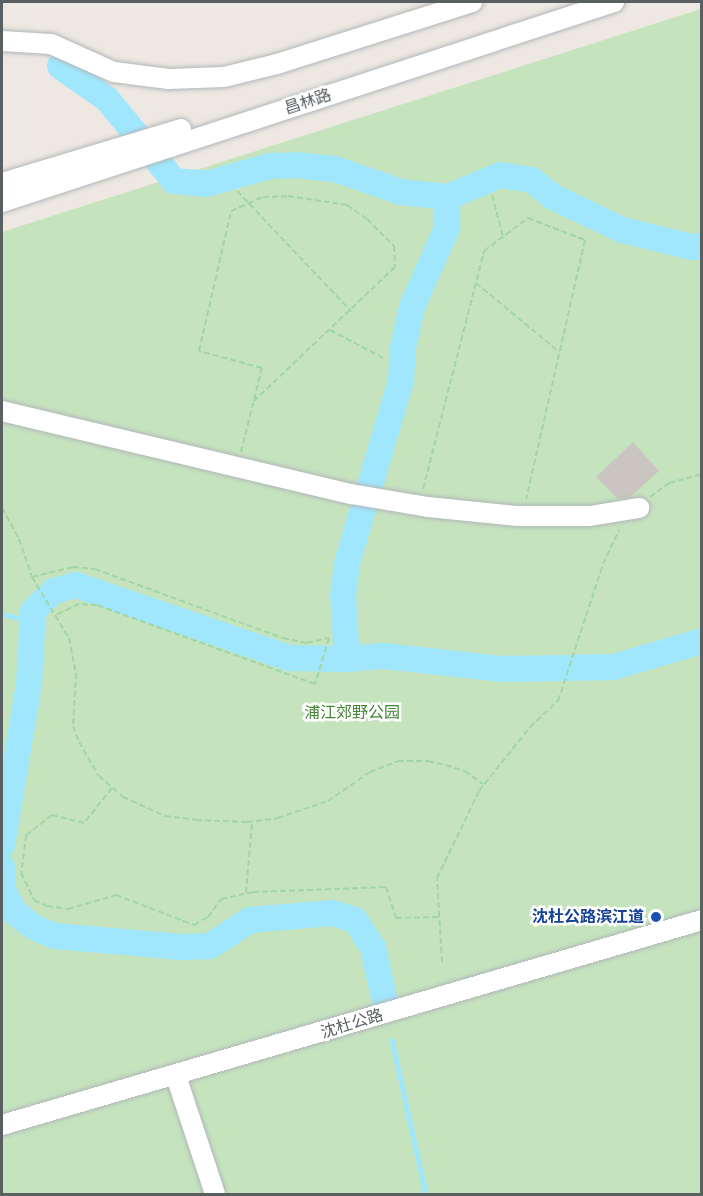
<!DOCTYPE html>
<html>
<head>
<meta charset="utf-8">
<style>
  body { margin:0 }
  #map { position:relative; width:703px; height:1196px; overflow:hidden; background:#ede8e1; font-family:"Roboto Condensed","Noto Sans SC",sans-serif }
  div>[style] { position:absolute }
  .green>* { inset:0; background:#c5e4be }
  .stream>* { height:4.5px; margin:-2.25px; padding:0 2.25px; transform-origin:2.25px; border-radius:2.25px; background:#a0e7fe }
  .river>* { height:26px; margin:-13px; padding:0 13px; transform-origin:13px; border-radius:13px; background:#a0e7fe }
  .building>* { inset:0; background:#cac5c1 }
  .path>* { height:2px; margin-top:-1px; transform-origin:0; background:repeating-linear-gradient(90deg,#a1d6a4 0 6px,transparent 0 9px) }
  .roads { filter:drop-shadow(0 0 2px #b2b6b9) drop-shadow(0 0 2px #b2b6b9) }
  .minor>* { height:20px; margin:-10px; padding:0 10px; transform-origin:10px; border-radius:10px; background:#fff }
  .dots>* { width:16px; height:16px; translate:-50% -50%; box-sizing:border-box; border:3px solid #fff; border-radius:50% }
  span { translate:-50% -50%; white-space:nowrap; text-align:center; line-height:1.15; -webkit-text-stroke:5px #fff; paint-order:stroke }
  .street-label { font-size:16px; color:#5a5f62 }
  .park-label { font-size:16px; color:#428536 }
  .transit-label { font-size:16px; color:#164399; font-weight:700 }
  .right { translate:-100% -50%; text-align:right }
  .frame { position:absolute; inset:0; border:3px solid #5a5f62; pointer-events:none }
</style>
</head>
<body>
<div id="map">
  <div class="green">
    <i style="clip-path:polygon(701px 9px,701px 1194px,2px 1194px,2px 232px)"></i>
  </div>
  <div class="stream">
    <i style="left:2px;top:614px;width:31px;rotate:13deg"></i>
    <i style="left:392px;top:1040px;width:158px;rotate:77.6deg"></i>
  </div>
  <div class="river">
    <i style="left:60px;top:66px;width:57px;rotate:35.1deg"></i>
    <i style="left:107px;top:99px;width:106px;rotate:50.7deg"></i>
    <i style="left:174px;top:181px;width:32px;rotate:5deg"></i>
    <i style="left:206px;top:184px;width:66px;rotate:-15.7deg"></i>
    <i style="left:270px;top:166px;width:24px;rotate:-2deg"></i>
    <i style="left:294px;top:165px;width:41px;rotate:5.6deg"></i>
    <i style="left:335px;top:169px;width:70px;rotate:19.2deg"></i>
    <i style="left:401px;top:192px;width:47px;rotate:6.1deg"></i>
    <i style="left:448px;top:197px;width:56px;rotate:-22.9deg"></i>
    <i style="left:500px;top:175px;width:32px;rotate:9deg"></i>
    <i style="left:532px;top:180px;width:27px;rotate:39deg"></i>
    <i style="left:553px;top:197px;width:76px;rotate:25.6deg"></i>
    <i style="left:622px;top:230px;width:72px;rotate:13.7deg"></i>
    <i style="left:692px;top:247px;width:10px;rotate:-6deg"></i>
    <i style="left:347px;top:659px;width:63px;rotate:-93.6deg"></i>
    <i style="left:343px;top:596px;width:33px;rotate:-83deg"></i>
    <i style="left:347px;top:563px;width:190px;rotate:-73.5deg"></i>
    <i style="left:401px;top:381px;width:34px;rotate:-87deg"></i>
    <i style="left:403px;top:347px;width:41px;rotate:-77.3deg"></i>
    <i style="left:412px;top:307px;width:84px;rotate:-66.2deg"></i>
    <i style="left:446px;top:230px;width:33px;rotate:-87deg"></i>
    <i style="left:2px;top:845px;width:164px;rotate:-80.5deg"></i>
    <i style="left:29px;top:683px;width:72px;rotate:-86.8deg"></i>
    <i style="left:33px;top:611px;width:29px;rotate:-44deg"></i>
    <i style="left:54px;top:591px;width:23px;rotate:-15deg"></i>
    <i style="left:76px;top:585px;width:225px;rotate:18.9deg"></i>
    <i style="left:289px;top:658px;width:58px;rotate:1deg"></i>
    <i style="left:347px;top:659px;width:37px;rotate:-5deg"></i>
    <i style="left:384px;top:656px;width:118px;rotate:6.3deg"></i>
    <i style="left:501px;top:669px;width:113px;rotate:-1deg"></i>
    <i style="left:614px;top:667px;width:92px;rotate:-16.5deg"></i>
    <i style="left:2px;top:867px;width:20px;rotate:90deg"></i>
    <i style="left:2px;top:887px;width:28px;rotate:64deg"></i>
    <i style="left:14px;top:912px;width:26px;rotate:37deg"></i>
    <i style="left:35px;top:928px;width:22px;rotate:22deg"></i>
    <i style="left:55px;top:936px;width:126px;rotate:5deg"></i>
    <i style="left:181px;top:947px;width:29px;rotate:-2deg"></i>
    <i style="left:210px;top:946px;width:48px;rotate:-33deg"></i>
    <i style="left:250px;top:920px;width:83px;rotate:-4.8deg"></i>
    <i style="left:333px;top:913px;width:23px;rotate:18deg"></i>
    <i style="left:355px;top:920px;width:33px;rotate:57deg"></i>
    <i style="left:373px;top:948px;width:55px;rotate:77.5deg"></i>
  </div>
  <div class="building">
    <i style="clip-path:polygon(633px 442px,659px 471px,630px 497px,618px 499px,596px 477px)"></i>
  </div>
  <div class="path">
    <i style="left:237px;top:191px;width:166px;rotate:46.5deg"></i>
    <i style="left:492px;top:195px;width:43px;rotate:75.3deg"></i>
    <i style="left:476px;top:283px;width:108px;rotate:39.7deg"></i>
    <i style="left:330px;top:330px;width:60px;rotate:27.8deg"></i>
    <i style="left:241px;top:452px;width:87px;rotate:-76deg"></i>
    <i style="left:262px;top:368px;width:65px;rotate:-164.9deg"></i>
    <i style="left:199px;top:351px;width:144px;rotate:-77.1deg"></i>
    <i style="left:231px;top:211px;width:35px;rotate:-24deg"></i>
    <i style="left:263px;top:197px;width:25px;rotate:-2deg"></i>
    <i style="left:288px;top:196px;width:60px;rotate:8.7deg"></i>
    <i style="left:347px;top:205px;width:24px;rotate:35deg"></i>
    <i style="left:367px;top:219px;width:38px;rotate:45deg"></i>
    <i style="left:394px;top:246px;width:21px;rotate:87deg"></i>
    <i style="left:395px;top:267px;width:195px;rotate:136.5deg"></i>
    <i style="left:423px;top:489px;width:246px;rotate:-75.6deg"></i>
    <i style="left:484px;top:251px;width:55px;rotate:-36.9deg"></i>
    <i style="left:528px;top:218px;width:61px;rotate:21.1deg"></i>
    <i style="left:585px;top:240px;width:266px;rotate:102.8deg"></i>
    <i style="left:650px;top:497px;width:24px;rotate:-36deg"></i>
    <i style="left:669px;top:483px;width:34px;rotate:-15deg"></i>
    <i style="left:2px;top:508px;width:35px;rotate:61deg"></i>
    <i style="left:19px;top:539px;width:40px;rotate:71.1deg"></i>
    <i style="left:32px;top:577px;width:71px;rotate:58.8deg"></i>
    <i style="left:69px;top:638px;width:36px;rotate:79deg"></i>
    <i style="left:76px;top:673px;width:53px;rotate:93.2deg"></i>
    <i style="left:73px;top:726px;width:17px;rotate:69deg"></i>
    <i style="left:79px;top:742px;width:39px;rotate:60deg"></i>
    <i style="left:99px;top:776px;width:32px;rotate:41deg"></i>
    <i style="left:123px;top:797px;width:46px;rotate:24.3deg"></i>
    <i style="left:165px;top:816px;width:31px;rotate:7deg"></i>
    <i style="left:196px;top:820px;width:51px;rotate:2.2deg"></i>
    <i style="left:247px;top:822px;width:31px;rotate:-7deg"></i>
    <i style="left:278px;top:818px;width:53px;rotate:-18.8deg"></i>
    <i style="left:328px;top:801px;width:51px;rotate:-34.6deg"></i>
    <i style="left:370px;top:772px;width:30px;rotate:-21deg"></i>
    <i style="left:398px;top:761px;width:30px"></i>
    <i style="left:428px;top:761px;width:18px;rotate:13deg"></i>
    <i style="left:446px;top:765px;width:20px;rotate:18deg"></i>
    <i style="left:465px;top:771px;width:22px;rotate:36deg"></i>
    <i style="left:32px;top:577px;width:42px;rotate:-13.7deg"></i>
    <i style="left:73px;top:567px;width:22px;rotate:5deg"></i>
    <i style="left:95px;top:569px;width:200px;rotate:20.2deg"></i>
    <i style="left:283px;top:638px;width:25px;rotate:12deg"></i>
    <i style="left:307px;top:643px;width:23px;rotate:-13deg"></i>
    <i style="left:329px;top:638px;width:48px;rotate:106.9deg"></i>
    <i style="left:315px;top:684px;width:232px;rotate:-160.1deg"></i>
    <i style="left:97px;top:605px;width:18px;rotate:-177deg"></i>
    <i style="left:79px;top:604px;width:26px;rotate:155deg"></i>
    <i style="left:112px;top:788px;width:45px;rotate:128.7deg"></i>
    <i style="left:84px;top:823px;width:33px;rotate:-166deg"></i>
    <i style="left:52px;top:815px;width:33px;rotate:142deg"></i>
    <i style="left:26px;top:835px;width:38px;rotate:97deg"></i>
    <i style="left:21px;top:873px;width:30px;rotate:64deg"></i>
    <i style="left:34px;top:900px;width:14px;rotate:25deg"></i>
    <i style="left:47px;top:906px;width:21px;rotate:8deg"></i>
    <i style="left:68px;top:909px;width:50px;rotate:-16.3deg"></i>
    <i style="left:116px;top:895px;width:84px;rotate:21deg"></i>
    <i style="left:194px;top:925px;width:16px;rotate:-30deg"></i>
    <i style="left:208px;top:917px;width:22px;rotate:-54deg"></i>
    <i style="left:221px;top:899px;width:33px;rotate:-12deg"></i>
    <i style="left:253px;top:892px;width:133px;rotate:-2.2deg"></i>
    <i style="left:386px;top:887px;width:33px;rotate:72deg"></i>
    <i style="left:396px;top:918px;width:42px;rotate:-1.4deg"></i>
    <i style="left:246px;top:893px;width:72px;rotate:-85.2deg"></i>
    <i style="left:442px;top:962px;width:84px;rotate:-93.4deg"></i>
    <i style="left:437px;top:878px;width:97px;rotate:-64.2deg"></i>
    <i style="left:479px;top:791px;width:82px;rotate:-51.4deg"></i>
    <i style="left:530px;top:727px;width:38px;rotate:-43deg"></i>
    <i style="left:558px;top:701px;width:144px;rotate:-71.8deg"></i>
    <i style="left:603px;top:564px;width:38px;rotate:-65deg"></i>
  </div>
  <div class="roads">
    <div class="minor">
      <i style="left:2px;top:41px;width:49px;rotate:3.5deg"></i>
      <i style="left:51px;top:44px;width:69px;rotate:24deg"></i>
      <i style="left:114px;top:72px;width:55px;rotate:7.3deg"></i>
      <i style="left:169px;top:79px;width:55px;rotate:-2.1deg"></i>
      <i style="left:224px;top:77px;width:55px;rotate:-13.8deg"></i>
      <i style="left:277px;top:64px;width:205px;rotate:-17.6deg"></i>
      <i style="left:2px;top:183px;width:187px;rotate:-16.8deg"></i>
      <i style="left:2px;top:202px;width:644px;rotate:-18.1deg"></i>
      <i style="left:2px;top:411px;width:359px;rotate:13.4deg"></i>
      <i style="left:351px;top:494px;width:78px;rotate:9.6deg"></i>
      <i style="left:428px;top:507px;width:88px;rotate:5.8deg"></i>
      <i style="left:516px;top:516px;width:74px"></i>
      <i style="left:590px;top:516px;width:50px;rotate:-9.3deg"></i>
      <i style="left:176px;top:1076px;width:124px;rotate:71.7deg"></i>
      <i style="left:2px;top:1125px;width:729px;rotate:-16.32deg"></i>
    </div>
  </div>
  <div class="dots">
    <i style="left:656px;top:917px;background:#1a4fb4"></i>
  </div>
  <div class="street-label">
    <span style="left:308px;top:102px;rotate:-18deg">昌林路</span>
    <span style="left:352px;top:1024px;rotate:-17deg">沈杜公路</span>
  </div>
  <div class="park-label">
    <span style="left:352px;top:713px">浦江郊野公园</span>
  </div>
  <div class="transit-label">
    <span class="right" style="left:644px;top:917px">沈杜公路滨江道</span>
  </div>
  <div class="frame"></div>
</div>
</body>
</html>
